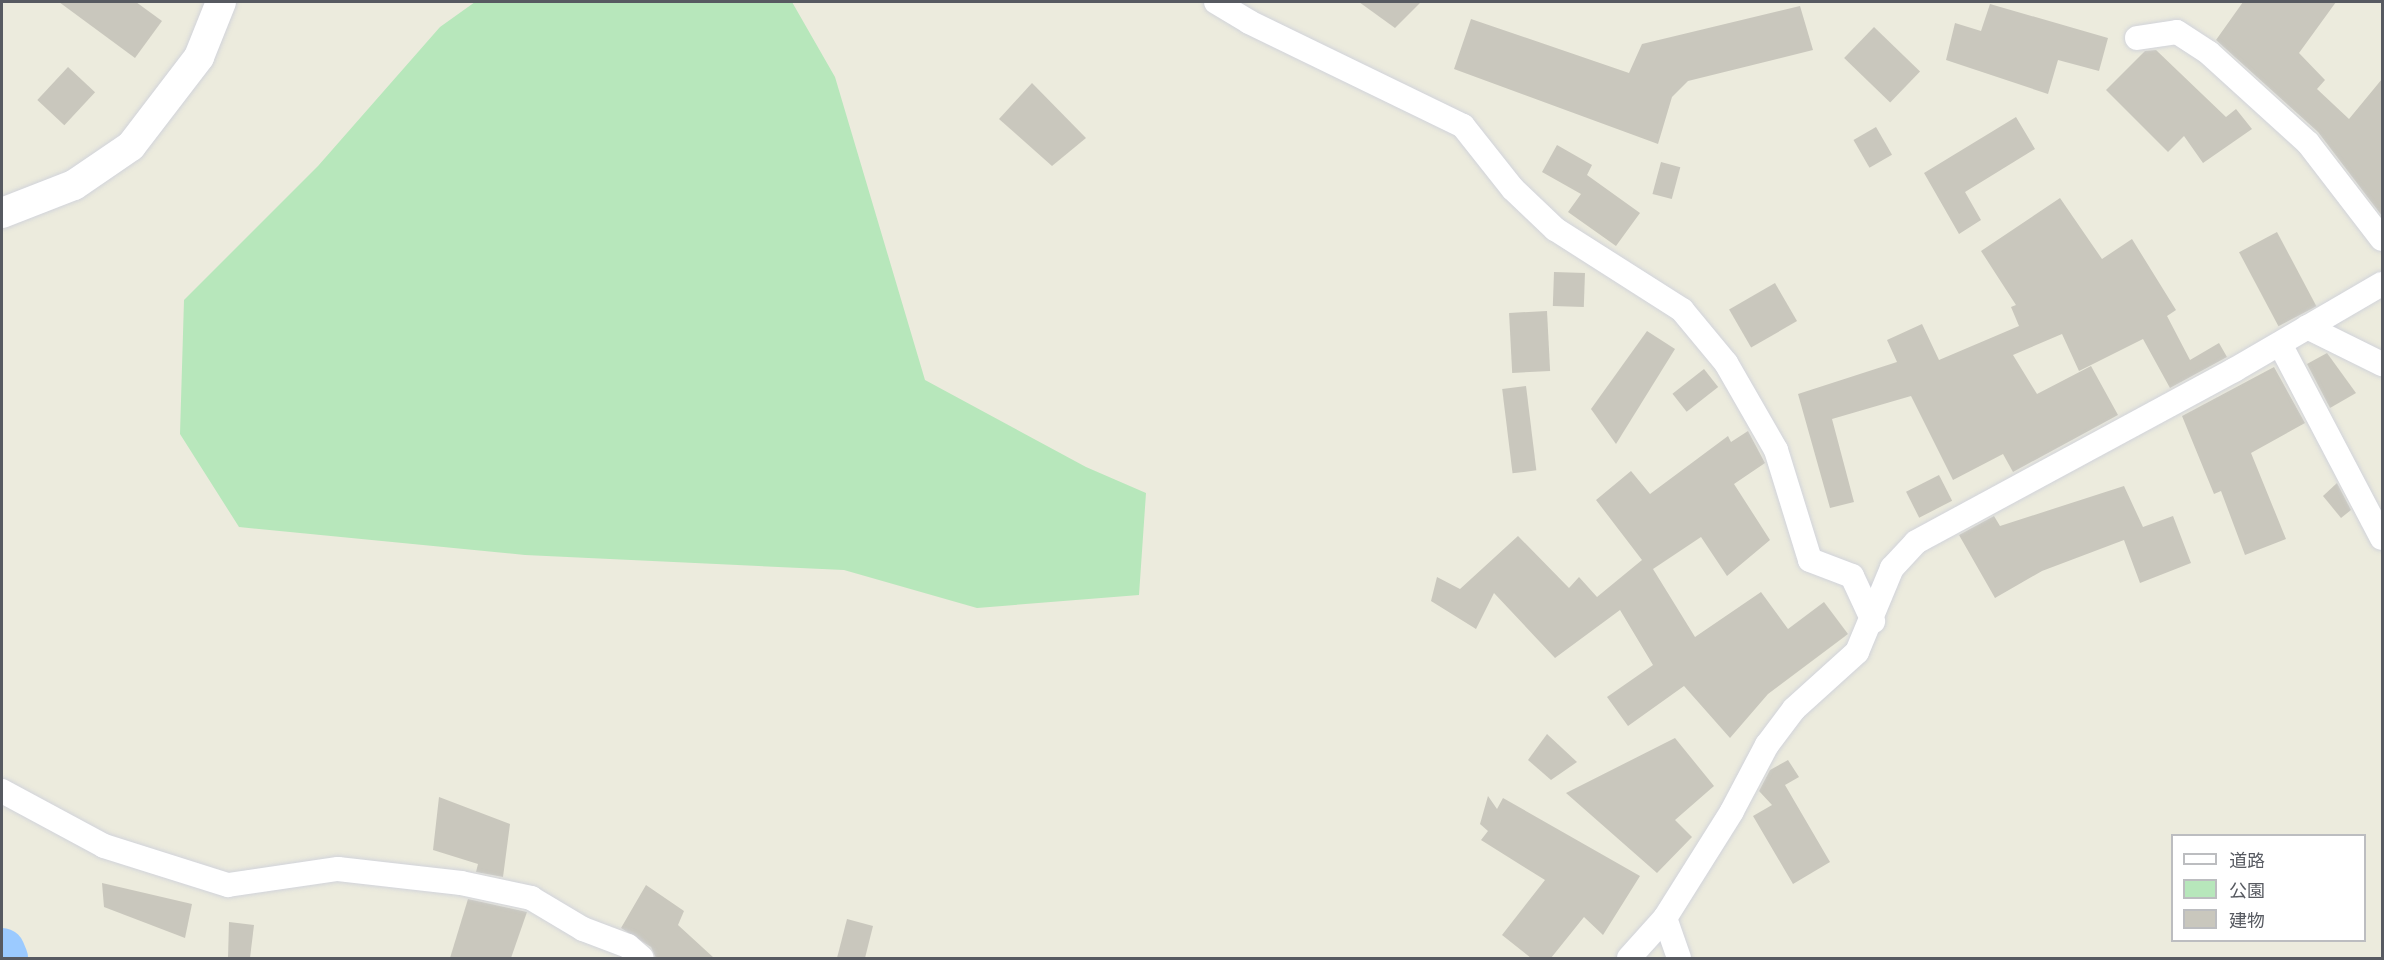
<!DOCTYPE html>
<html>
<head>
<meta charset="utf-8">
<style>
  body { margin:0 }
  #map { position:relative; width:2384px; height:960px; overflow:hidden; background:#ecebdd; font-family:Helvetica,"Noto Sans JP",sans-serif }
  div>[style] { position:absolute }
  .green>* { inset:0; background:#b7e7bb }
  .river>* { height:46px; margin:-23px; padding:0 23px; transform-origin:23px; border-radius:23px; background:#9bcaff }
  .building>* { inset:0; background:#c9c7bd; transform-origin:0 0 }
  .roads { filter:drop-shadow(0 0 2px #d1d3da) drop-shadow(0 0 2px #d1d3da) }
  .minor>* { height:24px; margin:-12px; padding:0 12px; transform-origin:12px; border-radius:12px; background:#fff }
  .tertiary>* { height:30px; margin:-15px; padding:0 15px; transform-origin:15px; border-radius:15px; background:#fff }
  span { translate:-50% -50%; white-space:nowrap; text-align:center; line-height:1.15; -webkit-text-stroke:4.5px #fff; paint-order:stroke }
  .frame { position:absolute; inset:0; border:3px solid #575a61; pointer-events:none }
  .legend { position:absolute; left:2171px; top:834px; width:195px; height:108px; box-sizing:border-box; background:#fff; border:2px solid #bcbdc0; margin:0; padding:8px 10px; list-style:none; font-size:18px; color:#575a61 }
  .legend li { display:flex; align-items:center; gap:12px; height:30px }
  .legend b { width:30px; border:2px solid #bcbdc0 }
</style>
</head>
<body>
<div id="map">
  <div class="green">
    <i style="clip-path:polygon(475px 2px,792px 2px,835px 77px,925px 380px,1086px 467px,1146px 493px,1139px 595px,977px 608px,844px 570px,525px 555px,239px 527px,180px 434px,184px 300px,318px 166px,440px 27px)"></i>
  </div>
  <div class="river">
    <i style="left:2px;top:951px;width:8px;rotate:67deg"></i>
  </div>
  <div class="building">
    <i style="clip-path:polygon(59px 2px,136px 2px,162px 21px,135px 58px)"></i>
    <i style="clip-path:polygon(1359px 2px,1421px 2px,1395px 28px)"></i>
    <i style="clip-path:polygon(2243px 2px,2336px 2px,2299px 53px,2325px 80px,2317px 89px,2349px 119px,2382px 79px,2382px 216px,2318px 132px,2216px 40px)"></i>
    <i style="clip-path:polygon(1990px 4px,2108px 38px,2099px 71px,2058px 60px,2048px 94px,1946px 60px,1955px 23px,1981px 31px)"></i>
    <i style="clip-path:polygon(1800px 6px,1813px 50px,1688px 81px,1672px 97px,1658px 144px,1454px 69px,1471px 19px,1629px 73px,1642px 44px)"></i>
    <i style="left:1874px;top:27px;width:64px;height:43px;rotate:44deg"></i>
    <i style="clip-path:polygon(2156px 50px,2226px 117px,2236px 109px,2252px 129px,2203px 163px,2184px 136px,2168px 152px,2106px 90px,2145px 51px)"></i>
    <i style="left:68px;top:67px;width:37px;height:45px;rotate:43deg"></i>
    <i style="clip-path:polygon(1032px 83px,1086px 138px,1052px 166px,999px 119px)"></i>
    <i style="clip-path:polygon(2016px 117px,2035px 149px,1965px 192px,1981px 220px,1959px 234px,1924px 173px)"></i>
    <i style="left:1876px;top:127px;width:32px;height:26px;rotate:60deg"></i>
    <i style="clip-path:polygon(1557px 145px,1592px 165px,1587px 175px,1640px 213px,1616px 246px,1568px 212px,1581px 194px,1542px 172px)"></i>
    <i style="left:1661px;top:162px;width:20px;height:33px;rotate:15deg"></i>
    <i style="clip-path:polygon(2060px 198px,2102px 259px,2132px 239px,2176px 310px,2167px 316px,2190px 360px,2219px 343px,2227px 357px,2170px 388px,2143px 339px,2079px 371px,2062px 334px,2013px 355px,2037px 394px,2091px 366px,2118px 415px,2013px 472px,2003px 454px,1953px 480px,1911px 396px,1832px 419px,1854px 502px,1830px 508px,1798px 394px,1897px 362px,1887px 340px,1922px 324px,1939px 360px,2019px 326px,2011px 307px,2016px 305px,1981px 251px)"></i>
    <i style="left:2277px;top:232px;width:84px;height:43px;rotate:62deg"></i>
    <i style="left:1554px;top:272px;width:31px;height:34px;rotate:2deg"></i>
    <i style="left:1775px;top:283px;width:44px;height:53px;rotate:60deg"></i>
    <i style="left:1547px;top:311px;width:60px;height:38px;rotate:87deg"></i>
    <i style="clip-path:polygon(1647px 331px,1675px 349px,1616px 444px,1591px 409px)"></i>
    <i style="clip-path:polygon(2327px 353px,2356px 393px,2330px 408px,2307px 364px)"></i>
    <i style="clip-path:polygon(2274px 367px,2305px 423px,2251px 453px,2286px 539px,2245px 555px,2221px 491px,2214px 494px,2182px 416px)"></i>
    <i style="left:1704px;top:369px;width:23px;height:40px;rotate:52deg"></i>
    <i style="left:1526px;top:386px;width:85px;height:24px;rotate:83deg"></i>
    <i style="clip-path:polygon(1748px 431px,1765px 463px,1734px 484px,1770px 540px,1727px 576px,1701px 537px,1653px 569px,1695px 637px,1761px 592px,1788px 629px,1824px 602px,1848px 634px,1768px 694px,1730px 738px,1684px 686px,1628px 726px,1607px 697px,1653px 665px,1620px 610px,1555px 658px,1494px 593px,1476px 629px,1431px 601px,1437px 577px,1460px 589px,1518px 536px,1569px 588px,1579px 577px,1597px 597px,1642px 560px,1596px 500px,1631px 471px,1650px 494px,1728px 436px,1731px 442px)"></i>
    <i style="left:1939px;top:475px;width:29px;height:37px;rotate:63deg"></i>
    <i style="clip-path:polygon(2337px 483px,2351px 510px,2341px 518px,2323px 496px)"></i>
    <i style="clip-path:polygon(2124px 486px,2143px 527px,2173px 516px,2191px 563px,2140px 583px,2124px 540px,2042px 571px,1995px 598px,1959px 535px,1994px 516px,2000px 526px)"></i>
    <i style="clip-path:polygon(1547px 734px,1577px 762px,1551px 780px,1528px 760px)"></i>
    <i style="clip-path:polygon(1675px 738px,1714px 786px,1675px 820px,1692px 837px,1657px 873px,1566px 793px)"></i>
    <i style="clip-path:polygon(1788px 760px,1799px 777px,1785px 785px,1830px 862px,1793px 884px,1753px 816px,1772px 805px,1759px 791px,1770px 770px)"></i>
    <i style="clip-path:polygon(1488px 796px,1497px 809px,1503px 798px,1640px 876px,1603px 935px,1584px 917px,1551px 958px,1531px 958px,1502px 935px,1545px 880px,1481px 840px,1488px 831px,1480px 824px)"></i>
    <i style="clip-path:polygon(439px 797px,510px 824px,503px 877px,476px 872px,478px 864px,433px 850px)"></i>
    <i style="clip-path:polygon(102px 883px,192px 904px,185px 938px,104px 907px)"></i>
    <i style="clip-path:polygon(646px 885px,684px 911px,678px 925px,714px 958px,656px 958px,651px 947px,621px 928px)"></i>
    <i style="clip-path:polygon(468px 899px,527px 912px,511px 958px,450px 958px)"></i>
    <i style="clip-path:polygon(847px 919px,873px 926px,865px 958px,837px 958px)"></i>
    <i style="clip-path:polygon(229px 922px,254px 925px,250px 958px,228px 958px)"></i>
  </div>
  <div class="roads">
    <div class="minor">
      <i style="left:1216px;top:2px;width:39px;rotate:31deg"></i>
      <i style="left:1249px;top:22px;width:238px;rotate:25.9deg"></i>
      <i style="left:1463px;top:126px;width:80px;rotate:51.6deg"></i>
      <i style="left:1513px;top:189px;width:58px;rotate:43.6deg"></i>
      <i style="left:1555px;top:229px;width:151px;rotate:32.5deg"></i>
      <i style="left:1682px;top:310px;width:69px;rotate:50.3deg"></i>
      <i style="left:1726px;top:363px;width:100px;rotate:60.1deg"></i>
      <i style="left:1776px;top:450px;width:115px;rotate:72.8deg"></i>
      <i style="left:1810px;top:560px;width:45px;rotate:20.9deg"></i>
      <i style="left:1852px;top:576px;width:50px;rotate:65deg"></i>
      <i style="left:2137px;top:38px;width:40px;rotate:-8.5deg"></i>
      <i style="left:2177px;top:32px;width:38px;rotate:33deg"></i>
      <i style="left:2209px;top:53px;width:134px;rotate:42.3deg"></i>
      <i style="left:2308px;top:143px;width:121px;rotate:52.4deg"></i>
      <i style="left:2307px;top:327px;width:84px;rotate:26.3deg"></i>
      <i style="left:2280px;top:344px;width:219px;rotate:62.3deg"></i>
      <i style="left:2px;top:791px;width:116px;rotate:28.3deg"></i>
      <i style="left:104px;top:846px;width:130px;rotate:17.5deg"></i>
      <i style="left:228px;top:885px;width:111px;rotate:-8.3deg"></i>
      <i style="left:338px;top:869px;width:124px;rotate:6.5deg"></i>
      <i style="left:461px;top:883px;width:72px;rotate:12.1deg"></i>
      <i style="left:531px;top:898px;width:61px;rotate:30.8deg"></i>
      <i style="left:583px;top:929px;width:48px;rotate:20.7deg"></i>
      <i style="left:628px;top:946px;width:18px;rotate:41deg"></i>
      <i style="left:1665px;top:918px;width:42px;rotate:70.7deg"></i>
      <i style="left:1629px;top:958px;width:54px;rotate:-48deg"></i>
      <i style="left:1665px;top:918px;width:126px;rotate:-57.9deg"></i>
      <i style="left:1732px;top:811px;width:75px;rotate:-62.1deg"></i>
      <i style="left:1767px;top:745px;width:45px;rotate:-53.1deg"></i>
      <i style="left:1794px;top:709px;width:85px;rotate:-42.1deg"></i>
      <i style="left:1857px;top:652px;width:91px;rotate:-67.4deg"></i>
      <i style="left:1892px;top:568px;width:35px;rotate:-47deg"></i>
      <i style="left:1916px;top:542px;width:362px;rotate:-28.4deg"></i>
      <i style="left:2234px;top:370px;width:171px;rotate:-30.2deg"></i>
    </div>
    <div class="tertiary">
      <i style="left:2px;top:213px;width:77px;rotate:-21.3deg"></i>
      <i style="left:74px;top:185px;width:69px;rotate:-34.4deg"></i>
      <i style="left:131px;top:146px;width:112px;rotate:-52.6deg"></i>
      <i style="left:199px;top:57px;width:59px;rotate:-68.2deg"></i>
    </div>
  </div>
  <div class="frame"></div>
  <ul class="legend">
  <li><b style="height:8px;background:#fff"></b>道路</li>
  <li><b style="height:16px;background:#b7e7bb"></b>公園</li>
  <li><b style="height:16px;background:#c9c7bd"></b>建物</li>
  </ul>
</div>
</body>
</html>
